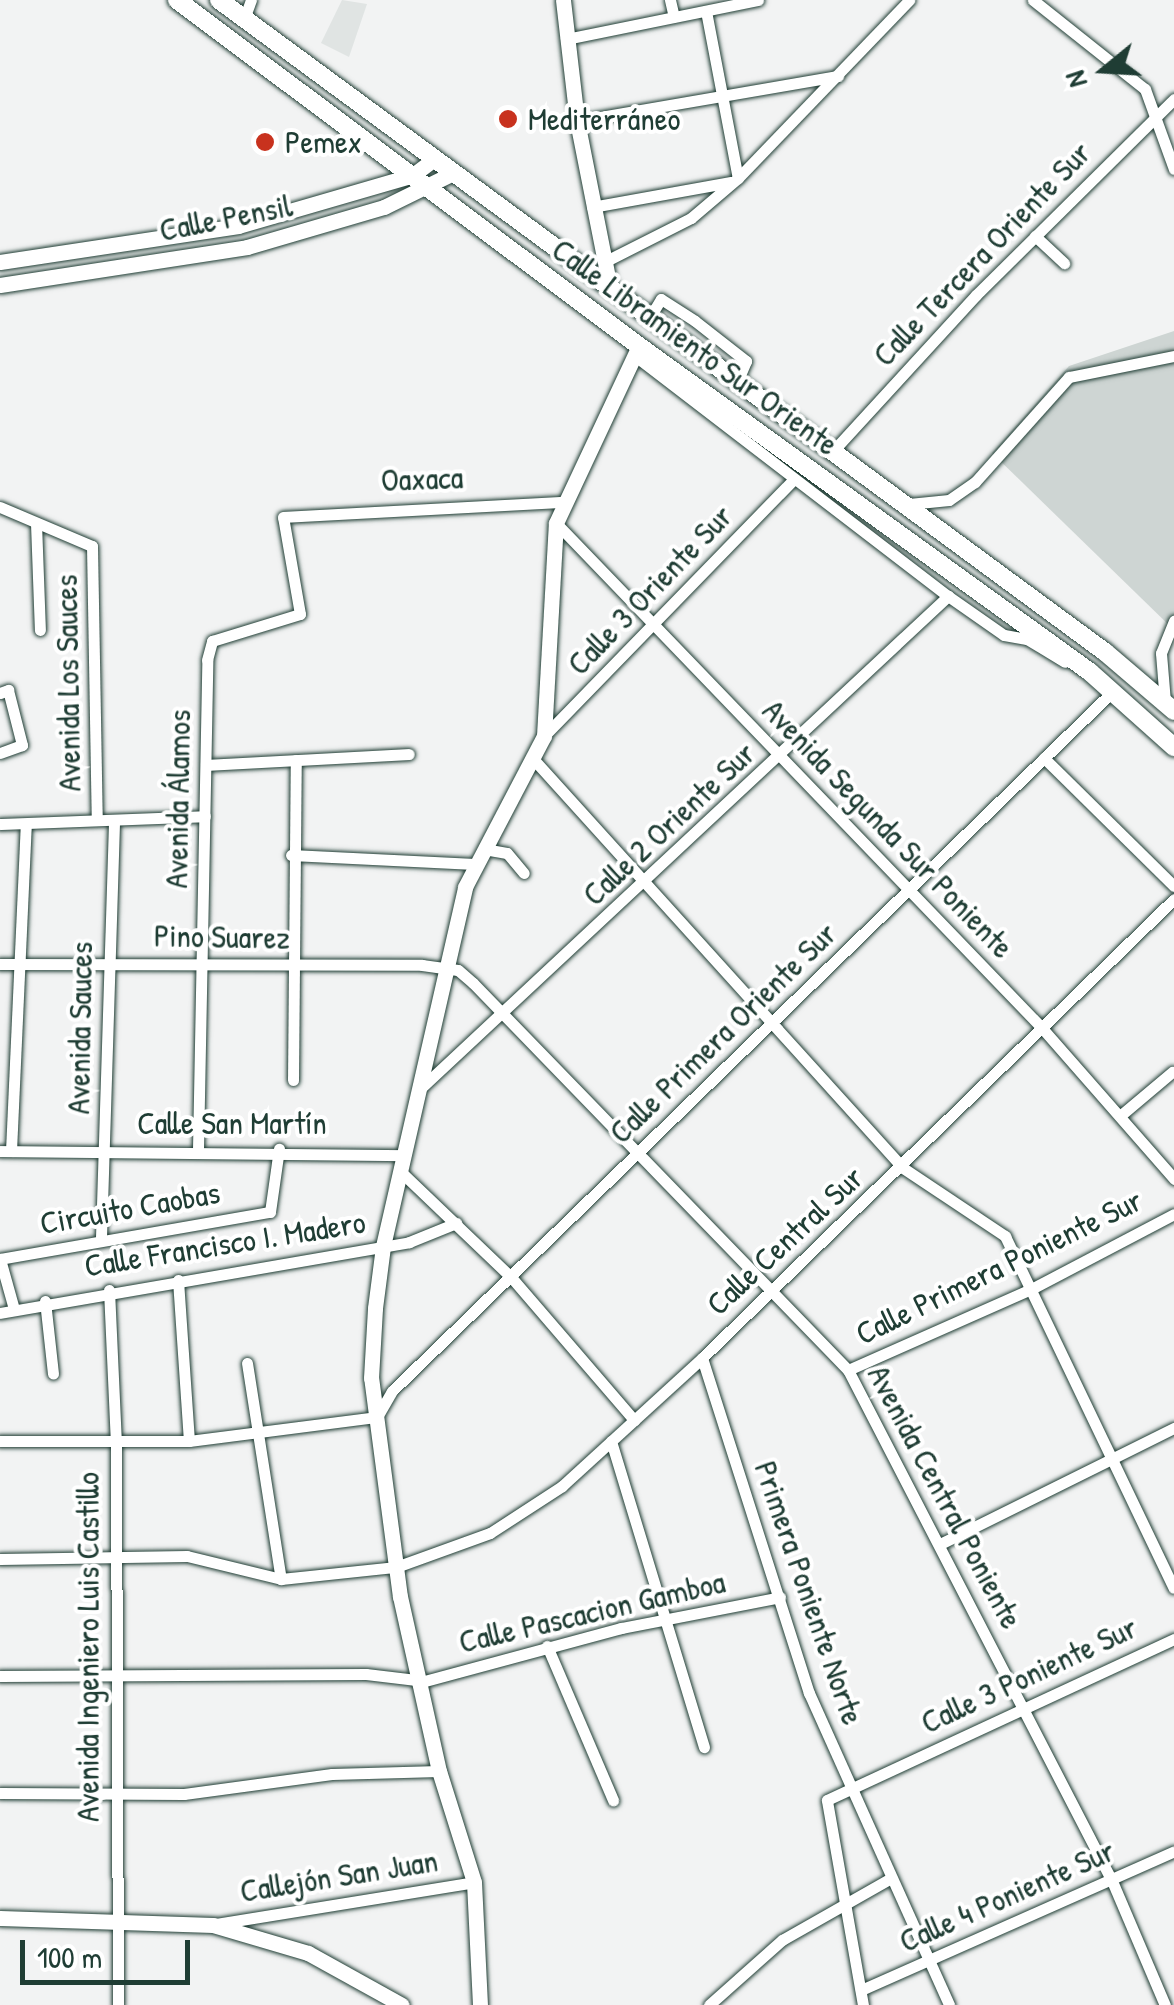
<!DOCTYPE html>
<html>
<head>
<meta charset="utf-8">
<style>
  body { margin:0 }
  #map { position:relative; width:1174px; height:2005px; overflow:hidden; background:#f2f3f3; font-family:"Patrick Hand",sans-serif }
  div>[style] { position:absolute }
  .built>* { inset:0; background:#e0e4e3 }
  .green>* { inset:0; background:#ced5d3 }
  .roads { filter:drop-shadow(0 0 2px #1f3d34) drop-shadow(0 0 2px #1f3d34) }
  .street>* { height:11px; margin:-5.5px; padding:0 5.5px; transform-origin:5.5px; border-radius:5.5px; background:#fff }
  .secondary>* { height:15px; margin:-7.5px; padding:0 7.5px; transform-origin:7.5px; border-radius:7.5px; background:#fff }
  .primary>* { height:18px; margin:-9px; padding:0 9px; transform-origin:9px; border-radius:9px; background:#fff }
  .dots>* { width:28px; height:28px; translate:-50% -50%; box-sizing:border-box; border:5px solid #fff; border-radius:50% }
  span { translate:-50% -50%; white-space:nowrap; text-align:center; line-height:1.15; -webkit-text-stroke:8px #fff; paint-order:stroke }
  .poi-label { font-size:32px; color:#1f3d34 }
  .left { translate:0 -50%; text-align:left }
  .street-label { font-size:32px; color:#1f3d34 }
  .north { position:absolute; left:1054px; top:20px; width:100px; height:100px; -webkit-text-stroke:8px #fff; paint-order:stroke; rotate:252deg; font-size:28px; font-weight:700; line-height:40px; text-align:center; color:#1f3d34 }
  .north::after { content:''; display:block; margin:auto; width:35px; height:45px; background:#1f3d34; clip-path:polygon(50% 0,100% 100%,50% 72%,0 100%) }
  .scale { position:absolute; left:20px; top:1940px; width:170px; height:45px; box-sizing:border-box; border:5px solid #1f3d34; border-top:0; padding-left:12px; font-size:30px; line-height:35px; white-space:nowrap; color:#1f3d34; -webkit-text-stroke:8px #fff; paint-order:stroke }
</style>
</head>
<body>
<div id="map">
  <div class="built">
    <i style="clip-path:polygon(342px 0,367px 4px,349px 57px,321px 43px)"></i>
  </div>
  <div class="green">
    <i style="clip-path:polygon(1174px 331px,1174px 630px,992px 453px,1069px 366px)"></i>
  </div>
  <div class="roads">
    <div class="street">
      <i style="left:670px;top:0;width:17px;rotate:77deg"></i>
      <i style="left:1033px;top:0;width:143px;rotate:38.5deg"></i>
      <i style="left:1145px;top:89px;width:85px;rotate:70.1deg"></i>
      <i style="left:706px;top:11px;width:170px;rotate:79.2deg"></i>
      <i style="left:244px;top:19px;width:20px;rotate:-70deg"></i>
      <i style="left:566px;top:39px;width:196px;rotate:-11.5deg"></i>
      <i style="left:577px;top:121px;width:265px;rotate:-9.8deg"></i>
      <i style="left:592px;top:207px;width:141px;rotate:-10.2deg"></i>
      <i style="left:1035px;top:236px;width:40px;rotate:43deg"></i>
      <i style="left:606px;top:261px;width:95px;rotate:-26.8deg"></i>
      <i style="left:691px;top:218px;width:62px;rotate:-40.4deg"></i>
      <i style="left:738px;top:178px;width:247px;rotate:-46.1deg"></i>
      <i style="left:650px;top:317px;width:21px;rotate:-59deg"></i>
      <i style="left:661px;top:299px;width:40px;rotate:32.9deg"></i>
      <i style="left:695px;top:321px;width:65px;rotate:38.1deg"></i>
      <i style="left:746px;top:361px;width:21px;rotate:113deg"></i>
      <i style="left:635px;top:356px;width:394px;rotate:37.5deg"></i>
      <i style="left:948px;top:596px;width:68px;rotate:34.9deg"></i>
      <i style="left:1004px;top:635px;width:23px;rotate:10deg"></i>
      <i style="left:1027px;top:639px;width:44px;rotate:31.2deg"></i>
      <i style="left:833px;top:451px;width:212px;rotate:-47.5deg"></i>
      <i style="left:976px;top:295px;width:279px;rotate:-44.7deg"></i>
      <i style="left:909px;top:504px;width:40px;rotate:-5.7deg"></i>
      <i style="left:949px;top:500px;width:32px;rotate:-35deg"></i>
      <i style="left:975px;top:482px;width:141px;rotate:-48.2deg"></i>
      <i style="left:1069px;top:377px;width:107px;rotate:-11.3deg"></i>
      <i style="left:0;top:507px;width:100px;rotate:23deg"></i>
      <i style="left:92px;top:546px;width:274px;rotate:89deg"></i>
      <i style="left:36px;top:523px;width:107px;rotate:87.9deg"></i>
      <i style="left:556px;top:523px;width:701px;rotate:46.1deg"></i>
      <i style="left:1042px;top:1028px;width:201px;rotate:48.8deg"></i>
      <i style="left:0;top:693px;width:9px;rotate:-21deg"></i>
      <i style="left:8px;top:690px;width:57px;rotate:75.7deg"></i>
      <i style="left:22px;top:745px;width:23px;rotate:160deg"></i>
      <i style="left:1165px;top:702px;width:49px;rotate:-94.7deg"></i>
      <i style="left:1161px;top:653px;width:35px;rotate:-68deg"></i>
      <i style="left:544px;top:736px;width:357px;rotate:-45.8deg"></i>
      <i style="left:1044px;top:758px;width:182px;rotate:44.6deg"></i>
      <i style="left:536px;top:762px;width:547px;rotate:47.89deg"></i>
      <i style="left:903px;top:1168px;width:123px;rotate:33.7deg"></i>
      <i style="left:1005px;top:1236px;width:390px;rotate:64.4deg"></i>
      <i style="left:206px;top:765px;width:203px;rotate:-3.1deg"></i>
      <i style="left:0;top:824px;width:205px;rotate:-2.2deg"></i>
      <i style="left:484px;top:849px;width:23px;rotate:10deg"></i>
      <i style="left:507px;top:853px;width:26px;rotate:50deg"></i>
      <i style="left:291px;top:855px;width:184px;rotate:2.8deg"></i>
      <i style="left:0;top:964px;width:422px;rotate:0.1deg"></i>
      <i style="left:422px;top:965px;width:36px;rotate:8deg"></i>
      <i style="left:458px;top:970px;width:20px;rotate:41deg"></i>
      <i style="left:473px;top:983px;width:539px;rotate:45.9deg"></i>
      <i style="left:848px;top:1370px;width:575px;rotate:62.68deg"></i>
      <i style="left:1112px;top:1881px;width:135px;rotate:66.9deg"></i>
      <i style="left:293px;top:1080px;width:320px;rotate:-89.5deg"></i>
      <i style="left:422px;top:1087px;width:720px;rotate:-43.03deg"></i>
      <i style="left:1121px;top:1115px;width:67px;rotate:-40.1deg"></i>
      <i style="left:198px;top:1149px;width:489px;rotate:-88.9deg"></i>
      <i style="left:207px;top:660px;width:20px;rotate:-75deg"></i>
      <i style="left:212px;top:641px;width:92px;rotate:-17.1deg"></i>
      <i style="left:300px;top:614px;width:98px;rotate:-99.9deg"></i>
      <i style="left:283px;top:517px;width:281px;rotate:-3.1deg"></i>
      <i style="left:0;top:1151px;width:404px;rotate:0.6deg"></i>
      <i style="left:11px;top:1151px;width:327px;rotate:-87.4deg"></i>
      <i style="left:400px;top:1171px;width:153px;rotate:43.7deg"></i>
      <i style="left:511px;top:1277px;width:189px;rotate:49.3deg"></i>
      <i style="left:101px;top:1237px;width:417px;rotate:-88.2deg"></i>
      <i style="left:0;top:1259px;width:274px;rotate:-9.9deg"></i>
      <i style="left:270px;top:1212px;width:64px;rotate:-81.9deg"></i>
      <i style="left:0;top:1259px;width:52px;rotate:74.4deg"></i>
      <i style="left:178px;top:1280px;width:161px;rotate:86.1deg"></i>
      <i style="left:109px;top:1290px;width:152px;rotate:87.4deg"></i>
      <i style="left:116px;top:1442px;width:563px;rotate:89.8deg"></i>
      <i style="left:45px;top:1301px;width:73px;rotate:83.7deg"></i>
      <i style="left:0;top:1313px;width:415px;rotate:-9.8deg"></i>
      <i style="left:409px;top:1242px;width:51px;rotate:-22deg"></i>
      <i style="left:702px;top:1358px;width:352px;rotate:72.3deg"></i>
      <i style="left:809px;top:1693px;width:342px;rotate:65.8deg"></i>
      <i style="left:247px;top:1363px;width:219px;rotate:81.1deg"></i>
      <i style="left:848px;top:1370px;width:202px;rotate:-23.9deg"></i>
      <i style="left:1033px;top:1288px;width:159px;rotate:-27.7deg"></i>
      <i style="left:0;top:1441px;width:189px"></i>
      <i style="left:189px;top:1441px;width:190px;rotate:-7.3deg"></i>
      <i style="left:377px;top:1417px;width:30px;rotate:-60deg"></i>
      <i style="left:392px;top:1391px;width:1003px;rotate:-44.15deg"></i>
      <i style="left:611px;top:1441px;width:320px;rotate:73.1deg"></i>
      <i style="left:942px;top:1543px;width:259px;rotate:-26.4deg"></i>
      <i style="left:0;top:1559px;width:187px;rotate:-0.9deg"></i>
      <i style="left:187px;top:1556px;width:97px;rotate:13.7deg"></i>
      <i style="left:281px;top:1579px;width:116px;rotate:-6deg"></i>
      <i style="left:396px;top:1567px;width:100px;rotate:-19.9deg"></i>
      <i style="left:490px;top:1533px;width:86px;rotate:-33.1deg"></i>
      <i style="left:562px;top:1486px;width:190px;rotate:-42.4deg"></i>
      <i style="left:702px;top:1358px;width:658px;rotate:-44.2deg"></i>
      <i style="left:547px;top:1646px;width:168px;rotate:66.8deg"></i>
      <i style="left:0;top:1676px;width:366px;rotate:-0.3deg"></i>
      <i style="left:366px;top:1674px;width:59px;rotate:6.8deg"></i>
      <i style="left:425px;top:1681px;width:203px;rotate:-15.1deg"></i>
      <i style="left:621px;top:1628px;width:162px;rotate:-11deg"></i>
      <i style="left:0;top:1793px;width:184px;rotate:0.3deg"></i>
      <i style="left:184px;top:1794px;width:149px;rotate:-7.7deg"></i>
      <i style="left:332px;top:1774px;width:107px;rotate:-1.6deg"></i>
      <i style="left:216px;top:1924px;width:261px;rotate:-9.2deg"></i>
      <i style="left:861px;top:1990px;width:342px;rotate:-23.9deg"></i>
      <i style="left:709px;top:2005px;width:98px;rotate:-41.7deg"></i>
      <i style="left:782px;top:1940px;width:125px;rotate:-29.6deg"></i>
      <i style="left:863px;top:2005px;width:208px;rotate:-100deg"></i>
      <i style="left:827px;top:1800px;width:383px;rotate:-24.9deg"></i>
    </div>
    <div class="secondary">
      <i style="left:563px;top:0;width:122px;rotate:83.4deg"></i>
      <i style="left:577px;top:121px;width:170px;rotate:78.8deg"></i>
      <i style="left:0;top:262px;width:241px;rotate:-8.6deg"></i>
      <i style="left:238px;top:226px;width:182px;rotate:-16.2deg"></i>
      <i style="left:413px;top:175px;width:26px;rotate:-37deg"></i>
      <i style="left:0;top:285px;width:250px;rotate:-8.7deg"></i>
      <i style="left:247px;top:247px;width:143px;rotate:-16.3deg"></i>
      <i style="left:384px;top:207px;width:77px;rotate:-26.2deg"></i>
      <i style="left:0;top:1918px;width:213px;rotate:1.9deg"></i>
      <i style="left:213px;top:1925px;width:99px;rotate:16.4deg"></i>
      <i style="left:308px;top:1953px;width:107px;rotate:29deg"></i>
      <i style="left:480px;top:2005px;width:123px;rotate:-92.8deg"></i>
      <i style="left:474px;top:1882px;width:116px;rotate:-107.5deg"></i>
      <i style="left:439px;top:1771px;width:178px;rotate:-102.6deg"></i>
      <i style="left:400px;top:1597px;width:221px;rotate:-97.5deg"></i>
      <i style="left:371px;top:1378px;width:70px;rotate:-86.7deg"></i>
      <i style="left:375px;top:1308px;width:63px;rotate:-82.6deg"></i>
      <i style="left:383px;top:1246px;width:368px;rotate:-77.1deg"></i>
      <i style="left:465px;top:887px;width:170px;rotate:-62.4deg"></i>
      <i style="left:544px;top:736px;width:213px;rotate:-86.8deg"></i>
      <i style="left:556px;top:523px;width:195px;rotate:-64.9deg"></i>
    </div>
    <div class="primary">
      <i style="left:177px;top:0;width:577px;rotate:36.83deg"></i>
      <i style="left:639px;top:346px;width:556px;rotate:35.86deg"></i>
      <i style="left:1090px;top:672px;width:113px;rotate:41.8deg"></i>
      <i style="left:219px;top:0;width:1100px;rotate:36.35deg"></i>
      <i style="left:1105px;top:652px;width:91px;rotate:40.5deg"></i>
    </div>
  </div>
  <div class="dots">
    <i style="left:508px;top:119px;background:#c8321e"></i>
    <i style="left:265px;top:142px;background:#c8321e"></i>
  </div>
  <div class="poi-label">
    <span class="left" style="left:528px;top:119px">Mediterráneo</span>
    <span class="left" style="left:285px;top:142px">Pemex</span>
  </div>
  <div class="street-label">
    <span style="left:226px;top:218px;rotate:-11deg">Calle Pensil</span>
    <span style="left:982px;top:254px;rotate:-46deg">Calle Tercera Oriente Sur</span>
    <span style="left:695px;top:347px;rotate:36deg">Calle Libramiento Sur Oriente</span>
    <span style="left:422px;top:479px;rotate:-2deg">Oaxaca</span>
    <span style="left:650px;top:590px;rotate:-46deg">Calle 3 Oriente Sur</span>
    <span style="left:68px;top:683px;rotate:-91deg">Avenida Los Sauces</span>
    <span style="left:178px;top:799px;rotate:-89deg">Avenida Álamos</span>
    <span style="left:669px;top:824px;rotate:-43deg">Calle 2 Oriente Sur</span>
    <span style="left:888px;top:829px;rotate:46deg">Avenida Segunda Sur Poniente</span>
    <span style="left:222px;top:937px;rotate:1deg">Pino Suarez</span>
    <span style="left:80px;top:1028px;rotate:-89deg">Avenida Sauces</span>
    <span style="left:723px;top:1033px;rotate:-44deg">Calle Primera Oriente Sur</span>
    <span style="left:232px;top:1123px">Calle San Martín</span>
    <span style="left:130px;top:1208px;rotate:-10deg">Circuito Caobas</span>
    <span style="left:785px;top:1241px;rotate:-43deg">Calle Central Sur</span>
    <span style="left:225px;top:1244px;rotate:-9deg">Calle Francisco I. Madero</span>
    <span style="left:999px;top:1267px;rotate:-26deg">Calle Primera Poniente Sur</span>
    <span style="left:945px;top:1497px;rotate:62deg">Avenida Central Poniente</span>
    <span style="left:809px;top:1593px;rotate:71deg">Primera Poniente Norte</span>
    <span style="left:592px;top:1612px;rotate:-13deg">Calle Pascacion Gamboa</span>
    <span style="left:88px;top:1647px;rotate:-90deg">Avenida Ingeniero Luis Castillo</span>
    <span style="left:1029px;top:1675px;rotate:-25deg">Calle 3 Poniente Sur</span>
    <span style="left:339px;top:1876px;rotate:-9deg">Callejón San Juan</span>
    <span style="left:1007px;top:1896px;rotate:-24deg">Calle 4 Poniente Sur</span>
  </div>
  <div class="north">N</div>
  <div class="scale">100 m</div>
</div>
</body>
</html>
